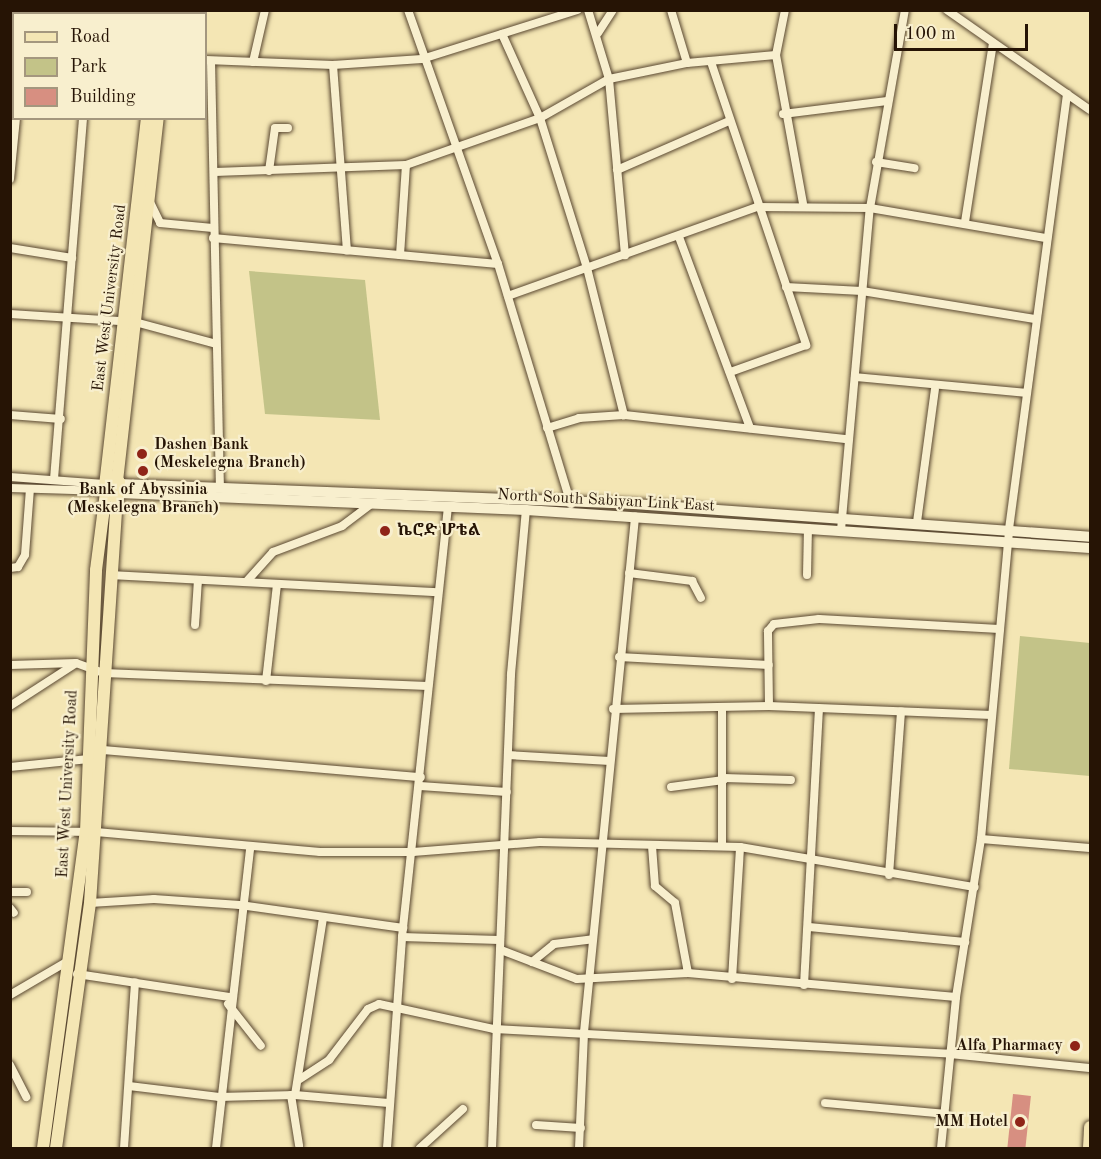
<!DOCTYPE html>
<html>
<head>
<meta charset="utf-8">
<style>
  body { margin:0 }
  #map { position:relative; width:1101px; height:1159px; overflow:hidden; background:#f4e6b4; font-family:"Old Standard TT","Noto Serif Ethiopic",serif }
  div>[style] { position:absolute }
  .green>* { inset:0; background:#c3c388 }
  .building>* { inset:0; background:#d78f81; transform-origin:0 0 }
  .roads { filter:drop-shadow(0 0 2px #5a4831) drop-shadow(0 0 2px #5a4831) }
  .minor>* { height:8px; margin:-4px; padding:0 4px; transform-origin:4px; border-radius:4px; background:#f8efce }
  .secondary>* { height:10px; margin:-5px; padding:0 5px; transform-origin:5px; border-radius:5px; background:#f8efce }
  .primary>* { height:12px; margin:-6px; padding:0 6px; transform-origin:6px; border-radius:6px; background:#f4e6b4 }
  .dots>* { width:16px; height:16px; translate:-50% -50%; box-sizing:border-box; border:3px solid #f8efce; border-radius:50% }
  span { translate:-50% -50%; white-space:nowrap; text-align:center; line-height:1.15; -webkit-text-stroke:4.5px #f8efce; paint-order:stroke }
  .street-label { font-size:16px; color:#261405 }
  .poi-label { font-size:16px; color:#261405; font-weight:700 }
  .left { translate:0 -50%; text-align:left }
  .right { translate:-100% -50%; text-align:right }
  .frame { position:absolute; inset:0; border:12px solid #261405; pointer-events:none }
  .legend { position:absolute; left:12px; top:12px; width:195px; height:108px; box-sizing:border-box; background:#f8efce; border:2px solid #a4977e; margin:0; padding:8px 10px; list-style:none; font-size:18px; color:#261405 }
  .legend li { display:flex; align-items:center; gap:12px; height:30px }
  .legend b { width:30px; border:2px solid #a4977e }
  .scale { position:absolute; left:894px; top:24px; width:134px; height:27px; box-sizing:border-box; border:3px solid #261405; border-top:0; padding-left:8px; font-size:18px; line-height:21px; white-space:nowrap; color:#261405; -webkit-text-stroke:4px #f8efce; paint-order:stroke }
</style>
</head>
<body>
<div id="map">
  <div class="green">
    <i style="clip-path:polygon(249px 271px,365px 280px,380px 420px,265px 414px)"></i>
    <i style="clip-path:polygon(1020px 636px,1090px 643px,1090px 776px,1009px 769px)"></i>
  </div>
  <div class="building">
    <i style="left:1013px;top:1094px;width:18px;height:55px;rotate:6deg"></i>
  </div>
  <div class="roads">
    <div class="minor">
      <i style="left:155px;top:10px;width:5px;rotate:53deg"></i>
      <i style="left:408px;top:10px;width:269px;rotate:70.5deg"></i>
      <i style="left:498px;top:264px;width:251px;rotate:73.1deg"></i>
      <i style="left:588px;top:10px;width:72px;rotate:73.1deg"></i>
      <i style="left:609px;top:79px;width:177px;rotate:84.8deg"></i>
      <i style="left:671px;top:10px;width:55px;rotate:73.2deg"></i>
      <i style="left:785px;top:10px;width:46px;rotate:101.3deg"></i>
      <i style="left:776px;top:55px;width:151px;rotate:79.7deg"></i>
      <i style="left:947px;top:10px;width:174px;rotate:35deg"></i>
      <i style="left:91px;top:14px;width:4px;rotate:-90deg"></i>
      <i style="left:598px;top:33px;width:27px;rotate:-57deg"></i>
      <i style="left:502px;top:34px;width:92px;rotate:65.7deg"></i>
      <i style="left:540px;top:118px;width:157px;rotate:72.6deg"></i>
      <i style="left:587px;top:268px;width:152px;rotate:75.9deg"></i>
      <i style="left:10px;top:47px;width:4px"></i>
      <i style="left:206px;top:60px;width:127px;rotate:2.3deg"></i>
      <i style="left:333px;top:65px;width:89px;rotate:-3.9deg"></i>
      <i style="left:422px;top:59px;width:163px;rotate:-17.5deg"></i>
      <i style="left:211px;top:61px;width:424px;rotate:88.8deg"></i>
      <i style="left:253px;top:62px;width:53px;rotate:-77deg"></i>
      <i style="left:711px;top:62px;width:299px;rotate:71.4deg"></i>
      <i style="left:806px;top:345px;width:81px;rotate:160.4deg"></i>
      <i style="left:333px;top:65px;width:186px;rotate:85.7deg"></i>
      <i style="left:783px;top:114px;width:105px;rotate:-7.1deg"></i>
      <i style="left:876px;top:162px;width:39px;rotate:9deg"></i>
      <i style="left:617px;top:170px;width:122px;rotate:-23.6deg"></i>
      <i style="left:269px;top:171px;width:43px;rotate:-82.1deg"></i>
      <i style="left:275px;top:128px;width:13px"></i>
      <i style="left:215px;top:172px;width:191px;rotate:-2.1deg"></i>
      <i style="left:406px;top:165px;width:142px;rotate:-19.3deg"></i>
      <i style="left:540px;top:118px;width:79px;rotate:-29.5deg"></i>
      <i style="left:609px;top:79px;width:80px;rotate:-11.6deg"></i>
      <i style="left:687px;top:63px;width:89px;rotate:-5.1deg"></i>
      <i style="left:10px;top:179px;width:61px;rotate:-84.4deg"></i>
      <i style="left:149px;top:200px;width:25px;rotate:64deg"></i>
      <i style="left:160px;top:223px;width:53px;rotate:5.4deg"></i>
      <i style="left:965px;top:222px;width:180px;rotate:-81.1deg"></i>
      <i style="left:679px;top:237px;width:204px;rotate:69.6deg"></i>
      <i style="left:213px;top:238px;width:286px;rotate:5.2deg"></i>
      <i style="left:10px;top:248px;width:63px;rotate:9.2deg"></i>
      <i style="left:400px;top:255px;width:90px;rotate:-86.2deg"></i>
      <i style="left:786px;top:287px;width:76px;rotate:3deg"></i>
      <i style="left:862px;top:291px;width:175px;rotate:9.2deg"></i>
      <i style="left:508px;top:296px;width:264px;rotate:-19.7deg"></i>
      <i style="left:757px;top:207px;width:113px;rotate:0.5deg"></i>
      <i style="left:870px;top:208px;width:178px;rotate:9.7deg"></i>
      <i style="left:10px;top:314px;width:125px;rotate:3.7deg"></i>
      <i style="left:135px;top:322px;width:81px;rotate:15.1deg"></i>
      <i style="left:855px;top:377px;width:172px;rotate:5.3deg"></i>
      <i style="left:10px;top:415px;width:51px;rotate:4.5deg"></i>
      <i style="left:547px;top:428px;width:34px;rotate:-17deg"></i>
      <i style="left:579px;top:418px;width:45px;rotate:-3.8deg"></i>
      <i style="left:624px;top:415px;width:223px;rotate:6.2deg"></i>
      <i style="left:10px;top:477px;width:95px;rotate:4.2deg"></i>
      <i style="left:54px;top:479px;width:362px;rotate:-85.4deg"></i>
      <i style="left:10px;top:488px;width:95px;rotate:1.8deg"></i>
      <i style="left:917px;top:522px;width:134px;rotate:-82.3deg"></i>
      <i style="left:841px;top:530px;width:323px;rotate:-84.9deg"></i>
      <i style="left:870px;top:208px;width:201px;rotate:-80deg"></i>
      <i style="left:10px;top:568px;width:8px;rotate:-7deg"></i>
      <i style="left:18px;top:567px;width:14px;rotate:-60deg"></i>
      <i style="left:25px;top:555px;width:66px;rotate:-85.7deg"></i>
      <i style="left:629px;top:573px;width:64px;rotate:7.2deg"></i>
      <i style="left:692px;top:581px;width:19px;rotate:62deg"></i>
      <i style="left:110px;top:575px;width:328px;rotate:3deg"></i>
      <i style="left:807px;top:575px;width:47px;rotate:-88.8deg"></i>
      <i style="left:247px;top:581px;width:39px;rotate:-48deg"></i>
      <i style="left:273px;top:552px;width:74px;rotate:-20.6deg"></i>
      <i style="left:342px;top:526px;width:38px;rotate:-37deg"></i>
      <i style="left:195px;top:625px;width:45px;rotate:-86.2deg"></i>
      <i style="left:619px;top:657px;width:150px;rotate:3.1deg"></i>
      <i style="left:10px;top:665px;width:66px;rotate:-1.7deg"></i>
      <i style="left:76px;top:663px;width:30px;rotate:20deg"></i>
      <i style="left:104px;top:673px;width:324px;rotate:2.3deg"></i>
      <i style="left:266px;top:681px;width:97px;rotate:-83.5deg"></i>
      <i style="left:10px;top:706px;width:77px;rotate:-32.9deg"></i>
      <i style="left:769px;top:706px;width:75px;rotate:-90.8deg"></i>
      <i style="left:768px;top:631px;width:9px;rotate:-49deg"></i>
      <i style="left:774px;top:624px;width:45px;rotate:-6.3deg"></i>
      <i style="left:819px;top:619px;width:181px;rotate:3.2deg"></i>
      <i style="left:722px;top:708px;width:138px;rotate:90deg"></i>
      <i style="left:613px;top:709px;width:156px;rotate:-1.1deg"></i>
      <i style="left:769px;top:706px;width:223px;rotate:2.3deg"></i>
      <i style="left:103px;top:750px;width:319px;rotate:4.9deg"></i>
      <i style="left:508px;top:755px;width:102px;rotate:3.4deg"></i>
      <i style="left:10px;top:767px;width:79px;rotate:-5.8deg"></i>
      <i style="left:724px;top:778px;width:67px;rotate:1.7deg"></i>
      <i style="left:420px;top:786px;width:87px;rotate:3.9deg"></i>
      <i style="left:671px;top:787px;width:53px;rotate:-7.5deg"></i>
      <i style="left:10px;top:831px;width:86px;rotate:0.7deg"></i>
      <i style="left:96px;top:832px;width:225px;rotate:5.1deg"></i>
      <i style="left:320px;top:852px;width:93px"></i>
      <i style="left:413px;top:852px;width:127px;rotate:-4.5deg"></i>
      <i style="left:540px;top:842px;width:200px;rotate:1.4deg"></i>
      <i style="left:740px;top:847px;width:238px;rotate:9.7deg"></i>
      <i style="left:981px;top:839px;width:109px;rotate:4.7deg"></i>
      <i style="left:652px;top:846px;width:40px;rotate:85.7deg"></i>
      <i style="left:655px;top:886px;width:26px;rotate:40deg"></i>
      <i style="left:675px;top:903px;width:71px;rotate:79.5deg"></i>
      <i style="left:889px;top:875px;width:164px;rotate:-85.8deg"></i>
      <i style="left:10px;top:892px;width:17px"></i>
      <i style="left:90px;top:903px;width:64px;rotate:-3.6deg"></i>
      <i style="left:154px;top:899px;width:86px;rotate:4deg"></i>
      <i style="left:240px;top:905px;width:165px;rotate:8deg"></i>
      <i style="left:10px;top:908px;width:6px;rotate:51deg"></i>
      <i style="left:809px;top:927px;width:157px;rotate:5.5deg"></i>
      <i style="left:402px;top:937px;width:97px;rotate:1.8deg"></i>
      <i style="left:501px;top:950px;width:81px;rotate:20.9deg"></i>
      <i style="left:577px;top:979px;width:111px;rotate:-3.1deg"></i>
      <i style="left:688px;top:973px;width:269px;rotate:5.1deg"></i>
      <i style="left:532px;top:962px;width:28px;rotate:-39deg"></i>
      <i style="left:554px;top:944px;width:39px;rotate:-7deg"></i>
      <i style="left:77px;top:974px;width:154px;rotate:8.6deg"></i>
      <i style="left:732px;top:979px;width:132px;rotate:-86.5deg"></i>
      <i style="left:804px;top:985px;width:277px;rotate:-86.9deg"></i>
      <i style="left:10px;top:995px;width:67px;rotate:-30.4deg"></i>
      <i style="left:228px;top:1004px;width:53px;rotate:51.8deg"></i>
      <i style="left:10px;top:1065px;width:36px;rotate:63deg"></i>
      <i style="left:300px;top:1079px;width:35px;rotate:-33deg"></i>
      <i style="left:329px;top:1060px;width:64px;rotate:-52.6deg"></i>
      <i style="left:368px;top:1009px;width:12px;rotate:-24deg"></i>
      <i style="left:379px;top:1004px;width:118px;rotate:12.3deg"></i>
      <i style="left:494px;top:1029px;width:456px;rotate:3.1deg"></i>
      <i style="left:949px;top:1054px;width:142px;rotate:5.7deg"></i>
      <i style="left:129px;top:1086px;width:91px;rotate:7deg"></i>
      <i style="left:219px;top:1097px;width:76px;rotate:-1.5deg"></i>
      <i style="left:295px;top:1095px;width:94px;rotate:4.9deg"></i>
      <i style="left:291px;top:1095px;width:51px;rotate:80.9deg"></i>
      <i style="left:295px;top:1095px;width:178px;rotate:-81deg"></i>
      <i style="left:825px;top:1103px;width:121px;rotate:5.2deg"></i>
      <i style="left:536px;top:1125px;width:45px;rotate:3.8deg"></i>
      <i style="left:124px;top:1148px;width:166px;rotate:-86.2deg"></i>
      <i style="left:216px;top:1148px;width:302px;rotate:-83.5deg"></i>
      <i style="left:387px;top:1148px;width:212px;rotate:-85.9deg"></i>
      <i style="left:402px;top:937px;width:432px;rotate:-83.9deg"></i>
      <i style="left:420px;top:1148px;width:58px;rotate:-42.2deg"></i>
      <i style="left:492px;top:1148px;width:474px;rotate:-87.7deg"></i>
      <i style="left:511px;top:674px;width:165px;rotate:-84.8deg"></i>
      <i style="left:579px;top:1148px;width:116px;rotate:-87.5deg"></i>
      <i style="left:584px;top:1032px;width:518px;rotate:-84.34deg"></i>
      <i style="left:941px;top:1148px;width:152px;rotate:-84.3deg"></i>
      <i style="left:956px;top:997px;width:160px;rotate:-81deg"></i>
      <i style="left:981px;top:839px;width:311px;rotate:-84.8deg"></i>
      <i style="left:1009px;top:529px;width:439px;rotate:-82.4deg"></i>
    </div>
    <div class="secondary">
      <i style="left:119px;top:484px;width:515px;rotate:2.22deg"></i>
      <i style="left:634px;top:504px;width:457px;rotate:4.1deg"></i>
      <i style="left:119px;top:493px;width:407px;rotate:2.4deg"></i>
      <i style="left:526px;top:510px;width:565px;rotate:3.85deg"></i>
    </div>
    <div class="primary">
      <i style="left:170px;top:14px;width:4px;rotate:-63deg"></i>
      <i style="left:183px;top:14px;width:4px;rotate:-63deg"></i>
      <i style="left:117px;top:481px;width:365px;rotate:-83.6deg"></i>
      <i style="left:108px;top:482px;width:11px"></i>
      <i style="left:119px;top:482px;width:13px;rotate:99deg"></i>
      <i style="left:117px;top:495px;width:8px;rotate:180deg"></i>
      <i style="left:109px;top:495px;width:10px;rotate:-114deg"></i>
      <i style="left:105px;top:486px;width:370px;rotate:-83.5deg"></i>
      <i style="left:43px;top:1148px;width:319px;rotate:-82.3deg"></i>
      <i style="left:86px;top:832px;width:262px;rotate:-87.8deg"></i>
      <i style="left:96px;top:570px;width:79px;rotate:-82.7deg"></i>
      <i style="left:56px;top:1148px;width:247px;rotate:-82.1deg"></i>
      <i style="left:90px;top:903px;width:409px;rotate:-86.2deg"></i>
      <i style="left:1089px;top:1148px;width:21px;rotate:-87deg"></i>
    </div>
  </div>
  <div class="dots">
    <i style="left:142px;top:454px;background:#8f2418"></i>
    <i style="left:143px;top:471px;background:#8f2418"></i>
    <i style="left:385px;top:531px;background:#8f2418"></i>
    <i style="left:1075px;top:1046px;background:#8f2418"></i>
    <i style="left:1020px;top:1122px;background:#8f2418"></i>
  </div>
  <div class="street-label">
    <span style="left:110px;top:298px;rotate:-83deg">East West University Road</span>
    <span style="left:606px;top:501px;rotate:3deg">North South Sabiyan Link East</span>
    <span style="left:68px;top:784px;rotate:-87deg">East West University Road</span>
  </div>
  <div class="poi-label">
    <span class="left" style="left:154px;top:454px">Dashen Bank<br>(Meskelegna Branch)</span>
    <span style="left:143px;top:499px">Bank of Abyssinia<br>(Meskelegna Branch)</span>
    <span class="left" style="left:397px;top:531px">ኬሮድ ሆቴል</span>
    <span class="right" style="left:1063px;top:1046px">Alfa Pharmacy</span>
    <span class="right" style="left:1008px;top:1122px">MM Hotel</span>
  </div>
  <div class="frame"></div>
  <ul class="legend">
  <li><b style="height:8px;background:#f4e6b4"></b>Road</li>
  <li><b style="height:16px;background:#c3c388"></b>Park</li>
  <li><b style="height:16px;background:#d78f81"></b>Building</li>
  </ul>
  <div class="scale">100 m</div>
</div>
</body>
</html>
